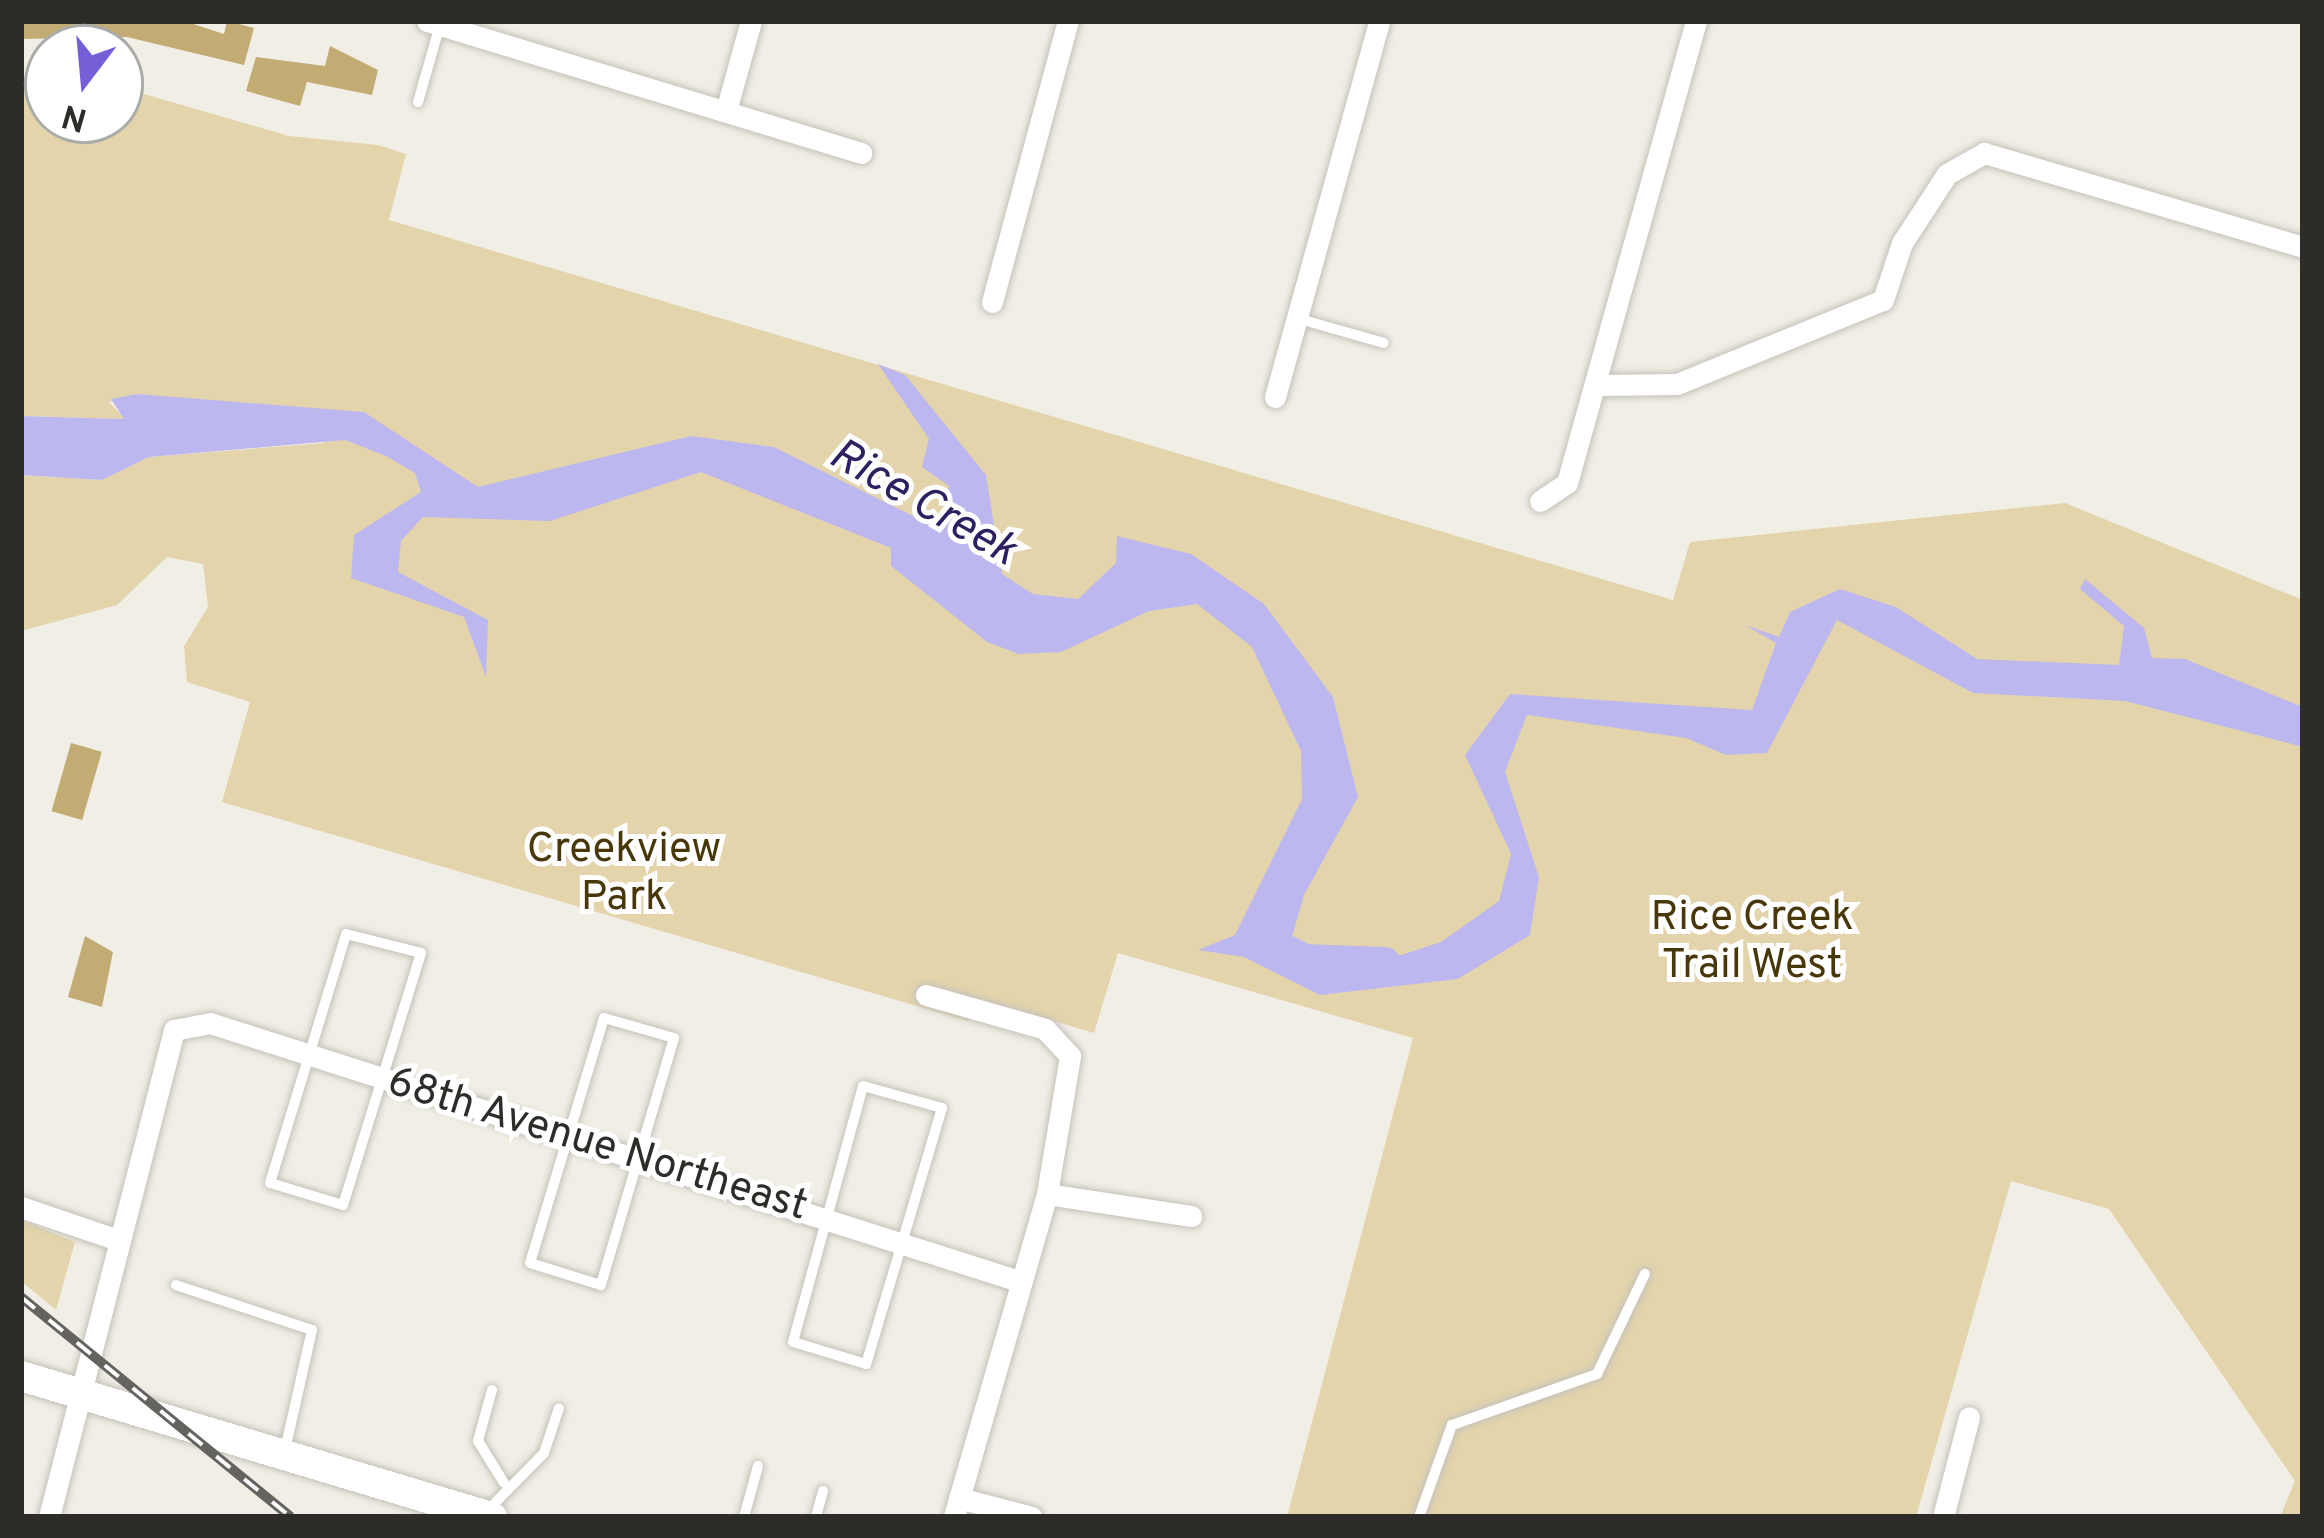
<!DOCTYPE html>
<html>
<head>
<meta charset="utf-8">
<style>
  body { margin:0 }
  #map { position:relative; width:2324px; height:1538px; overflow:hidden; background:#f1eee6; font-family:Overpass,sans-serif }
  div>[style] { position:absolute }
  .green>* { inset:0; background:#e4d4ac }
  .water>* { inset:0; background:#bcb8ef }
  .river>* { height:36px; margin:-18px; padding:0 18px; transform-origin:18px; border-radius:18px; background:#bcb8ef }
  .building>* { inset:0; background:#c2ac74; transform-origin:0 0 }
  .roads { filter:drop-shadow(0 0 3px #c5c2ba) drop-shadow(0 0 3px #c5c2ba) }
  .lane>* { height:10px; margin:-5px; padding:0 5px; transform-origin:5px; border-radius:5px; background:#fff }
  .street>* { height:21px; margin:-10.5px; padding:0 10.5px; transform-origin:10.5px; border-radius:10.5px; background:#fff }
  .secondary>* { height:30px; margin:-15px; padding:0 15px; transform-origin:15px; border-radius:15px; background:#fff }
  .rail>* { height:10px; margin-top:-5px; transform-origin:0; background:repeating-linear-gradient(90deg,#fff 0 18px,#65635f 0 36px); box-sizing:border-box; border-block:3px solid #65635f }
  span { translate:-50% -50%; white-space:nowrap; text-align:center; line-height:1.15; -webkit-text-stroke:10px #fff; paint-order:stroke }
  .park-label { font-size:42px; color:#483809 }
  .street-label { font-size:42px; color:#2d2c29 }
  .water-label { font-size:45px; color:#2e2060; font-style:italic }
  .frame { position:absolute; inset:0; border:24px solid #2d2c29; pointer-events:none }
  .north { position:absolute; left:24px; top:24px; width:120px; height:120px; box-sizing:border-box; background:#fff; border:3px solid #ababa9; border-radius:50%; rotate:196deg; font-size:33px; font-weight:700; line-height:48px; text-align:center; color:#2d2c29 }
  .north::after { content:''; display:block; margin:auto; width:42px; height:54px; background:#765ed9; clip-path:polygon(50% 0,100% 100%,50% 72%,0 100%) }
</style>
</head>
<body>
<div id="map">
  <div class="green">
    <i style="clip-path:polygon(48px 78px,48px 120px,120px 120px,120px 87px,289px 136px,378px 145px,406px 154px,389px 220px,1673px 600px,1690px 542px,2065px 503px,2303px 600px,2303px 1517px,2280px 1517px,2295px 1481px,2109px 1209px,2011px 1181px,1916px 1517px,1287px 1517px,1413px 1038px,1118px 953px,1094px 1033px,976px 998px,968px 1021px,222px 802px,250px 702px,187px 682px,184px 646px,208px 607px,203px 564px,167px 557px,117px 605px,21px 631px,21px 475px,102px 480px,149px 457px,324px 443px,333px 413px,137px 394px,109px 402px,125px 419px,21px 416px,21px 95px)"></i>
    <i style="clip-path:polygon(21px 1220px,75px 1242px,56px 1310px,21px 1281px)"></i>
  </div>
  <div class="water">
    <i style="clip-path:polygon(878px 364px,905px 375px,986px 475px,1002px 574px,1033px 594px,1078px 599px,1116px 563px,1117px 536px,1191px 554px,1264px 604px,1333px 697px,1358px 797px,1304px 895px,1291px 940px,1305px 962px,1392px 958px,1441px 942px,1499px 901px,1511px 854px,1465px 755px,1510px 694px,1752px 710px,1776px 643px,1745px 625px,1779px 637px,1790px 612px,1840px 589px,1896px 607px,1977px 659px,2119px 665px,2124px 626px,2080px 589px,2085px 579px,2144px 628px,2152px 658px,2185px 659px,2303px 707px,2303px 747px,2125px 701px,1973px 693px,1837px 620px,1767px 753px,1726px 755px,1686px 738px,1527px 715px,1505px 772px,1539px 877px,1530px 935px,1458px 979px,1320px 995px,1244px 957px,1198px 950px,1235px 935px,1302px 799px,1301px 751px,1252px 647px,1197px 604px,1149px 611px,1061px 652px,1019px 654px,987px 642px,891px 566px,891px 548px,701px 472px,550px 521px,423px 517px,401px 541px,398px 572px,488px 620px,486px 677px,464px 617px,351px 578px,354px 535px,421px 492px,415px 473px,386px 456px,345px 440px,149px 457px,102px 480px,21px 475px,21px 416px,124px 419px,111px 399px,137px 394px,364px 412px,478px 487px,691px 436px,774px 447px,941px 530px,949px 486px,922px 467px,929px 439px)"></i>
  </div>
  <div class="river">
    <i style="left:1275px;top:947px;width:33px;rotate:27deg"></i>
    <i style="left:1304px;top:962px;width:80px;rotate:2.1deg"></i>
  </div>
  <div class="building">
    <i style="clip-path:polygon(21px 21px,184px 21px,224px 34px,227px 21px,254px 28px,244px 65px,127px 37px,21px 39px)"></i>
    <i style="clip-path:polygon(330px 46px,378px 70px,372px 95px,307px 82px,300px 106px,246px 91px,256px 57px,325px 66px)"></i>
    <i style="left:71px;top:743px;width:32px;height:71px;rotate:16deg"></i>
    <i style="clip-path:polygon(85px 936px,113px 952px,102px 1007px,68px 997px)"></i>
  </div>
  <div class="roads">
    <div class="lane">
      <i style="left:418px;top:102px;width:80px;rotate:-74.1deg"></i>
      <i style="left:1296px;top:318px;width:91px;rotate:15.9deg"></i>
      <i style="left:346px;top:934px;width:77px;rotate:14.2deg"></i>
      <i style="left:421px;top:953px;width:264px;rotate:107.2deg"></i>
      <i style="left:343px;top:1205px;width:76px;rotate:-163.2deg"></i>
      <i style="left:270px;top:1183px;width:260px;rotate:-73deg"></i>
      <i style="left:604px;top:1018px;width:73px;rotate:15.9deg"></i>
      <i style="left:674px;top:1038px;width:258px;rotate:106.5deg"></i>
      <i style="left:601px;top:1285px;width:74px;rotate:-162.8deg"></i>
      <i style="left:530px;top:1263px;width:256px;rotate:-73.2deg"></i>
      <i style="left:863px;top:1086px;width:82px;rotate:15.6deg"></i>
      <i style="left:942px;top:1108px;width:267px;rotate:106.5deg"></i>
      <i style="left:866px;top:1364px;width:76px;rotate:-163.2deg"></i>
      <i style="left:793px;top:1342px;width:265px;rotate:-74.7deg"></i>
      <i style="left:176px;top:1285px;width:143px;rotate:18.3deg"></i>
      <i style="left:312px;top:1330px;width:123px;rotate:102.7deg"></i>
      <i style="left:492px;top:1390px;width:53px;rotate:105.4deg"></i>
      <i style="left:478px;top:1441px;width:49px;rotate:58.2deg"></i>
      <i style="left:487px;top:1511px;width:81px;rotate:-45.5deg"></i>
      <i style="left:544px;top:1453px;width:47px;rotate:-71.6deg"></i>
      <i style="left:744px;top:1517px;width:53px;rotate:-74.6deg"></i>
      <i style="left:816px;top:1517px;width:27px;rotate:-75deg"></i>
      <i style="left:1419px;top:1517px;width:98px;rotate:-70.3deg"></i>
      <i style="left:1452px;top:1425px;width:154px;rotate:-19.4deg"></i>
      <i style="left:1597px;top:1374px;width:111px;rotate:-64.4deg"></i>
    </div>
    <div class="street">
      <i style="left:427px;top:21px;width:454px;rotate:16.9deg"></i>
      <i style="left:726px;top:111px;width:93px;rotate:-74.5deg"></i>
      <i style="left:992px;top:302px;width:291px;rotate:-74.9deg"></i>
      <i style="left:1596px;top:385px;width:81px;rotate:-0.7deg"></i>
      <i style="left:1677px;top:384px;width:222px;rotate:-22.2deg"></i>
      <i style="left:1883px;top:300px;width:60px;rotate:-71.6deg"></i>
      <i style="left:1902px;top:243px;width:82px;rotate:-56.9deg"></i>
      <i style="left:1947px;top:174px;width:43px;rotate:-29.6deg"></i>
      <i style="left:1984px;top:153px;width:333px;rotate:16.4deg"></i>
      <i style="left:1275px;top:397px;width:390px;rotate:-74.5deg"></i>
      <i style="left:1540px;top:501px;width:32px;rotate:-34deg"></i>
      <i style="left:1567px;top:483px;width:480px;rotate:-74.4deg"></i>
      <i style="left:926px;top:995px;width:124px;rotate:15.9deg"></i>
      <i style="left:1045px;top:1029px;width:37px;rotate:47deg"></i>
      <i style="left:1070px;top:1056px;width:140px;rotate:99.5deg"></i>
      <i style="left:1047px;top:1194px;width:336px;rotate:106.1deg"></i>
      <i style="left:1047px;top:1194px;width:146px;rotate:8.7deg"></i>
      <i style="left:21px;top:1207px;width:99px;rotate:18.8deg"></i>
      <i style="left:959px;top:1498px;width:75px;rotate:14.6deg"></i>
      <i style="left:49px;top:1517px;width:503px;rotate:-75.6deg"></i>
      <i style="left:174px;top:1030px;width:37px;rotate:-11deg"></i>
      <i style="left:210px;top:1023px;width:849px;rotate:17.69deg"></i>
      <i style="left:1943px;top:1517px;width:103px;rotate:-75.4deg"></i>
    </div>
    <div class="secondary">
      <i style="left:21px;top:1376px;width:492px;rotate:16.7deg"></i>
    </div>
  </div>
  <div class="rail">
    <i style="left:21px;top:1297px;width:348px;rotate:39.2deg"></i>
  </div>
  <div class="park-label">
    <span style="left:624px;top:875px">Creekview<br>Park</span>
    <span style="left:1752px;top:943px">Rice Creek<br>Trail West</span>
  </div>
  <div class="street-label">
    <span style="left:597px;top:1146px;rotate:17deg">68th Avenue Northeast</span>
  </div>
  <div class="water-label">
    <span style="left:922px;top:504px;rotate:30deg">Rice Creek</span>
  </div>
  <div class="frame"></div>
  <div class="north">N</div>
</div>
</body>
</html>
